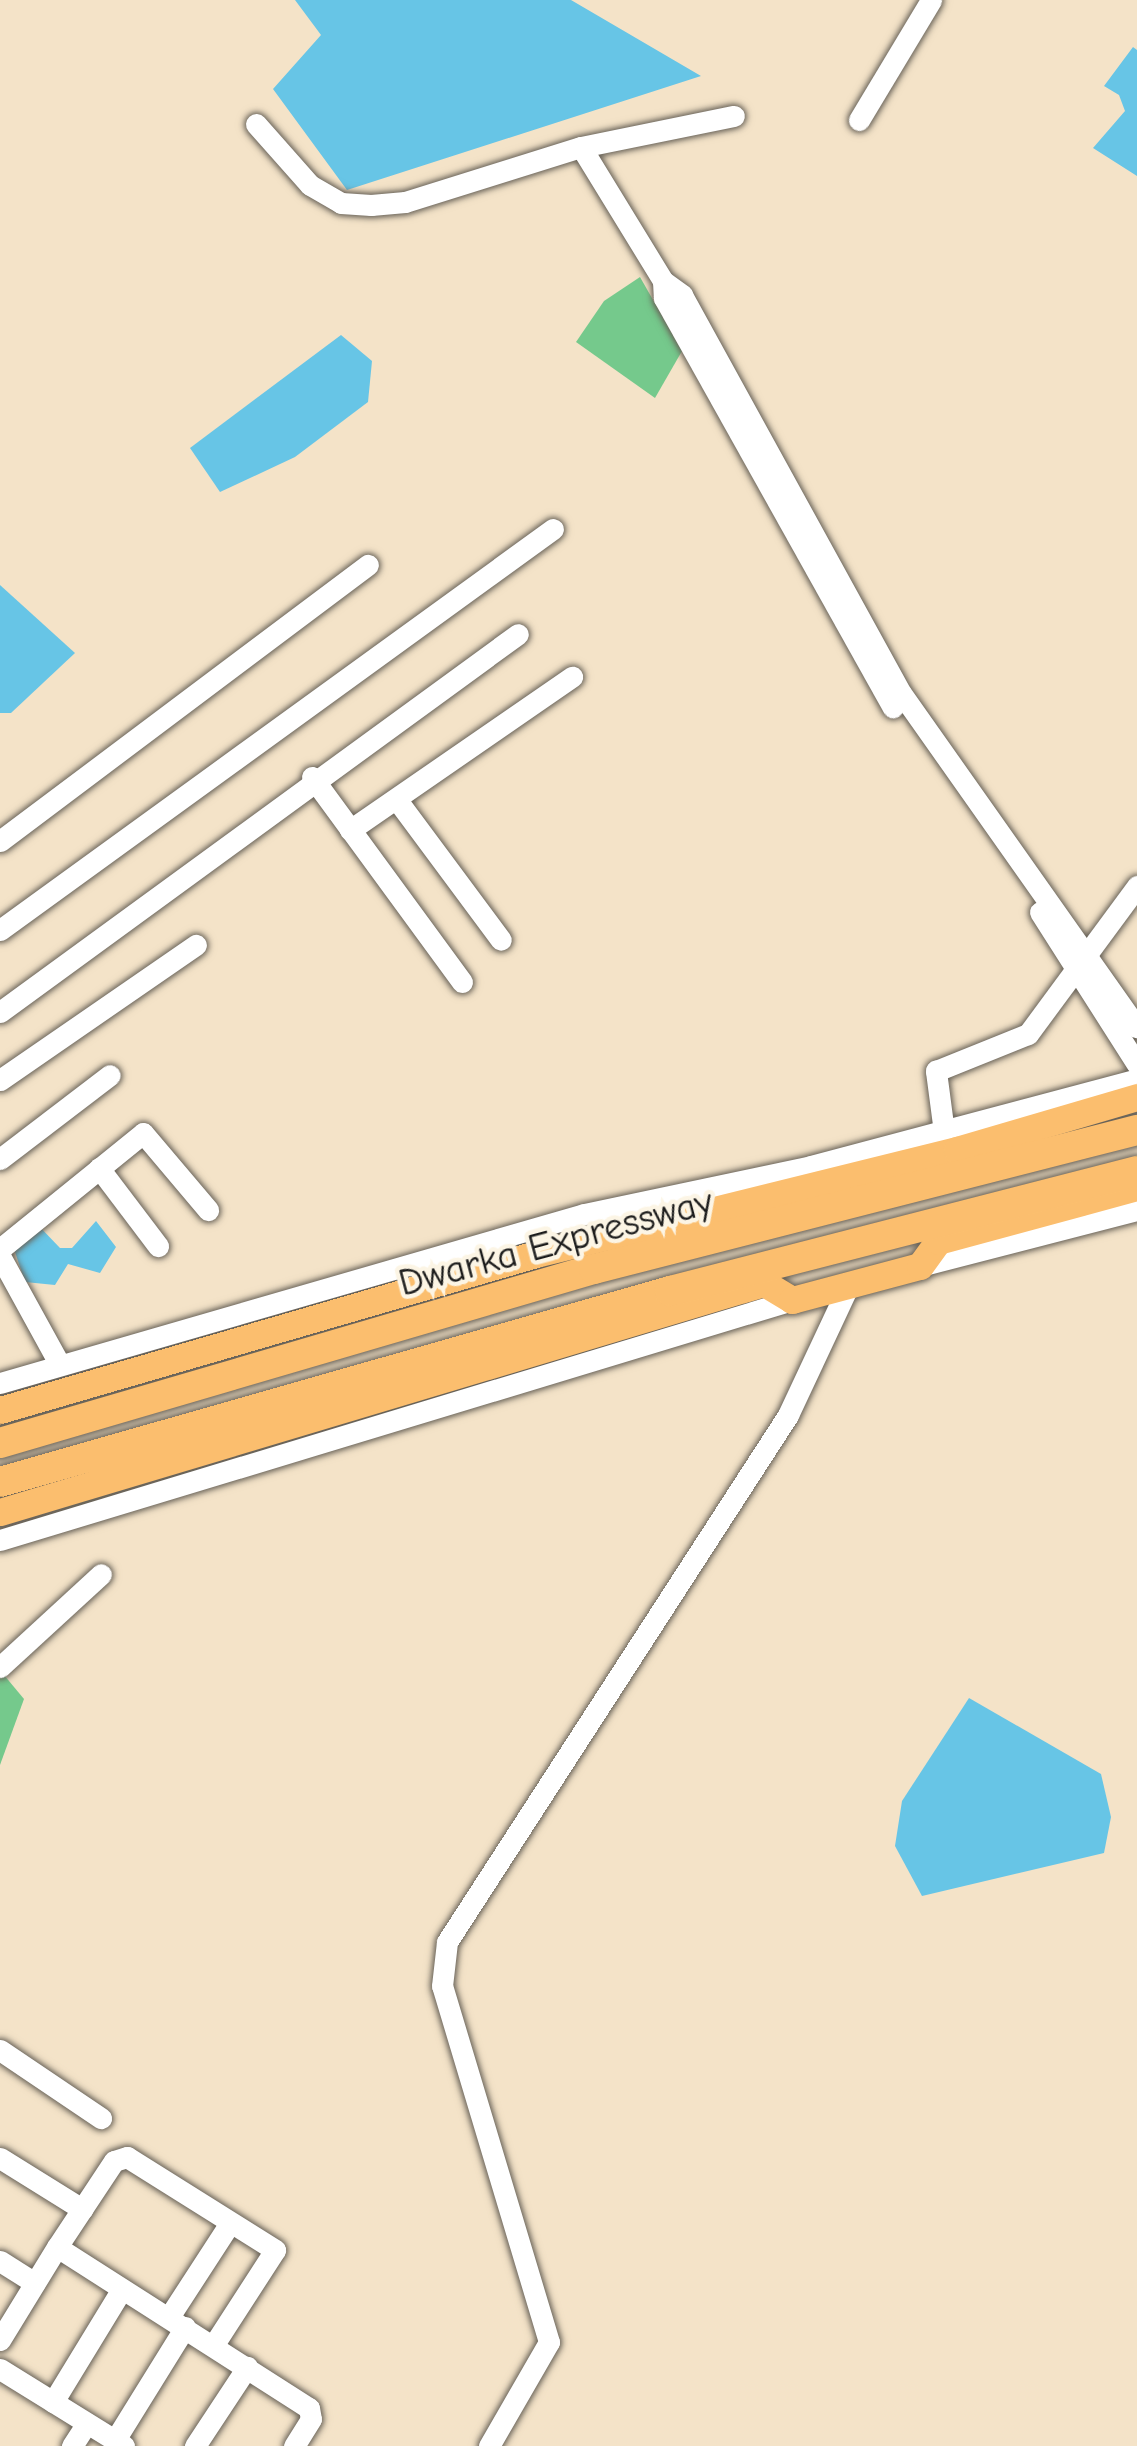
<!DOCTYPE html>
<html>
<head>
<meta charset="utf-8">
<style>
  body { margin:0 }
  #map { position:relative; width:1137px; height:2446px; overflow:hidden; background:#f4e3c8; font-family:"Comic Neue",sans-serif }
  div>[style] { position:absolute }
  .green>* { inset:0; background:#75c98c }
  .water>* { inset:0; background:#67c5e6 }
  .roads { filter:drop-shadow(0 0 3px #686258) drop-shadow(0 0 3px #686258) }
  .minor>* { height:21px; margin:-10.5px; padding:0 10.5px; transform-origin:10.5px; border-radius:10.5px; background:#fff }
  .major>* { height:27px; margin:-13.5px; padding:0 13.5px; transform-origin:13.5px; border-radius:13.5px; background:#fbbe6e }
  .highway>* { height:30px; margin:-15px; padding:0 15px; transform-origin:15px; border-radius:15px; background:#fbbe6e }
  span { translate:-50% -50%; white-space:nowrap; text-align:center; line-height:1.15; -webkit-text-stroke:9px #fcf5e5; paint-order:stroke }
  .street-label { font-size:39px; color:#1c1c1c }
</style>
</head>
<body>
<div id="map">
  <div class="green">
    <i style="clip-path:polygon(640px 277px,682px 351px,655px 398px,576px 342px,604px 301px)"></i>
    <i style="clip-path:polygon(4px 1675px,24px 1699px,0 1765px,0 1677px)"></i>
  </div>
  <div class="water">
    <i style="clip-path:polygon(295px 0,571px 0,701px 76px,347px 190px,273px 89px,321px 35px)"></i>
    <i style="clip-path:polygon(1133px 47px,1137px 50px,1137px 176px,1093px 148px,1125px 111px,1119px 95px,1104px 86px)"></i>
    <i style="clip-path:polygon(341px 335px,372px 361px,368px 402px,295px 457px,220px 492px,190px 448px)"></i>
    <i style="clip-path:polygon(0 585px,75px 653px,11px 713px,0 713px)"></i>
    <i style="clip-path:polygon(96px 1221px,116px 1247px,100px 1273px,68px 1264px,55px 1285px,25px 1282px,12px 1243px,37px 1224px,60px 1248px,72px 1248px)"></i>
    <i style="clip-path:polygon(969px 1698px,1101px 1774px,1111px 1817px,1104px 1853px,922px 1896px,895px 1846px,902px 1801px)"></i>
  </div>
  <div class="roads">
    <div class="minor">
      <i style="left:859px;top:120px;width:140px;rotate:-59deg"></i>
      <i style="left:256px;top:124px;width:81px;rotate:48.5deg"></i>
      <i style="left:310px;top:185px;width:36px;rotate:30deg"></i>
      <i style="left:341px;top:203px;width:30px;rotate:4deg"></i>
      <i style="left:371px;top:205px;width:34px;rotate:-5deg"></i>
      <i style="left:405px;top:202px;width:184px;rotate:-17.4deg"></i>
      <i style="left:581px;top:147px;width:156px;rotate:-11.5deg"></i>
      <i style="left:581px;top:147px;width:157px;rotate:58.5deg"></i>
      <i style="left:663px;top:281px;width:24px;rotate:36deg"></i>
      <i style="left:682px;top:295px;width:454px;rotate:61.2deg"></i>
      <i style="left:901px;top:693px;width:409px;rotate:54.8deg"></i>
      <i style="left:663px;top:281px;width:17px;rotate:87deg"></i>
      <i style="left:664px;top:298px;width:469px;rotate:60.8deg"></i>
      <i style="left:312px;top:777px;width:254px;rotate:53.8deg"></i>
      <i style="left:397px;top:800px;width:174px;rotate:53.4deg"></i>
      <i style="left:350px;top:830px;width:270px;rotate:-34.6deg"></i>
      <i style="left:0;top:841px;width:460px;rotate:-36.9deg"></i>
      <i style="left:1040px;top:912px;width:180px;rotate:57.5deg"></i>
      <i style="left:0;top:930px;width:683px;rotate:-35.95deg"></i>
      <i style="left:0;top:1012px;width:641px;rotate:-36.12deg"></i>
      <i style="left:0;top:1080px;width:238px;rotate:-34.6deg"></i>
      <i style="left:944px;top:1132px;width:62px;rotate:-97.5deg"></i>
      <i style="left:936px;top:1071px;width:99px;rotate:-21.9deg"></i>
      <i style="left:1028px;top:1034px;width:184px;rotate:-53.6deg"></i>
      <i style="left:0;top:1159px;width:138px;rotate:-37.4deg"></i>
      <i style="left:99px;top:1168px;width:98px;rotate:52.9deg"></i>
      <i style="left:0;top:1249px;width:184px;rotate:-39deg"></i>
      <i style="left:143px;top:1133px;width:101px;rotate:49.8deg"></i>
      <i style="left:0;top:1256px;width:124px;rotate:61.2deg"></i>
      <i style="left:920px;top:1266px;width:224px;rotate:-14.5deg"></i>
      <i style="left:0;top:1383px;width:608px;rotate:-16.14deg"></i>
      <i style="left:584px;top:1214px;width:232px;rotate:-11.9deg"></i>
      <i style="left:811px;top:1166px;width:337px;rotate:-14.9deg"></i>
      <i style="left:0;top:1540px;width:828px;rotate:-16.86deg"></i>
      <i style="left:0;top:1667px;width:137px;rotate:-42.6deg"></i>
      <i style="left:0;top:2050px;width:122px;rotate:34deg"></i>
      <i style="left:0;top:2158px;width:97px;rotate:31.9deg"></i>
      <i style="left:57px;top:2247px;width:103px;rotate:-56.5deg"></i>
      <i style="left:114px;top:2161px;width:14px;rotate:-17deg"></i>
      <i style="left:127px;top:2157px;width:175px;rotate:32.1deg"></i>
      <i style="left:275px;top:2250px;width:114px;rotate:122.9deg"></i>
      <i style="left:0;top:2261px;width:41px;rotate:32.2deg"></i>
      <i style="left:169px;top:2317px;width:112px;rotate:-57deg"></i>
      <i style="left:0;top:2340px;width:109px;rotate:-58.5deg"></i>
      <i style="left:57px;top:2247px;width:299px;rotate:32.6deg"></i>
      <i style="left:309px;top:2408px;width:11px;rotate:80deg"></i>
      <i style="left:311px;top:2419px;width:32px;rotate:122deg"></i>
      <i style="left:0;top:2369px;width:146px;rotate:31.8deg"></i>
      <i style="left:53px;top:2402px;width:132px;rotate:-58.6deg"></i>
      <i style="left:115px;top:2440px;width:133px;rotate:-58.2deg"></i>
      <i style="left:72px;top:2446px;width:27px;rotate:-57deg"></i>
      <i style="left:195px;top:2446px;width:95px;rotate:-56.6deg"></i>
      <i style="left:489px;top:2446px;width:120px;rotate:-60deg"></i>
      <i style="left:549px;top:2342px;width:372px;rotate:-106.7deg"></i>
      <i style="left:442px;top:1986px;width:44px;rotate:-83.5deg"></i>
      <i style="left:447px;top:1942px;width:628px;rotate:-57.09deg"></i>
      <i style="left:788px;top:1415px;width:144px;rotate:-64.9deg"></i>
    </div>
    <div class="major">
      <i style="left:0;top:1410px;width:558px;rotate:-16.23deg"></i>
      <i style="left:536px;top:1254px;width:434px;rotate:-13.9deg"></i>
      <i style="left:957px;top:1150px;width:188px;rotate:-16.4deg"></i>
      <i style="left:0;top:1512px;width:798px;rotate:-16.69deg"></i>
      <i style="left:764px;top:1283px;width:33px;rotate:31deg"></i>
      <i style="left:792px;top:1300px;width:132px;rotate:-14.9deg"></i>
      <i style="left:920px;top:1266px;width:31px;rotate:-54deg"></i>
      <i style="left:938px;top:1241px;width:206px;rotate:-15.2deg"></i>
    </div>
    <div class="highway">
      <i style="left:0;top:1443px;width:619px;rotate:-16.33deg"></i>
      <i style="left:594px;top:1269px;width:561px;rotate:-14.36deg"></i>
      <i style="left:0;top:1482px;width:697px;rotate:-15.91deg"></i>
      <i style="left:670px;top:1291px;width:482px;rotate:-14.4deg"></i>
    </div>
  </div>
  <div class="street-label">
    <span style="left:556px;top:1243px;rotate:-15deg">Dwarka Expressway</span>
  </div>
</div>
</body>
</html>
